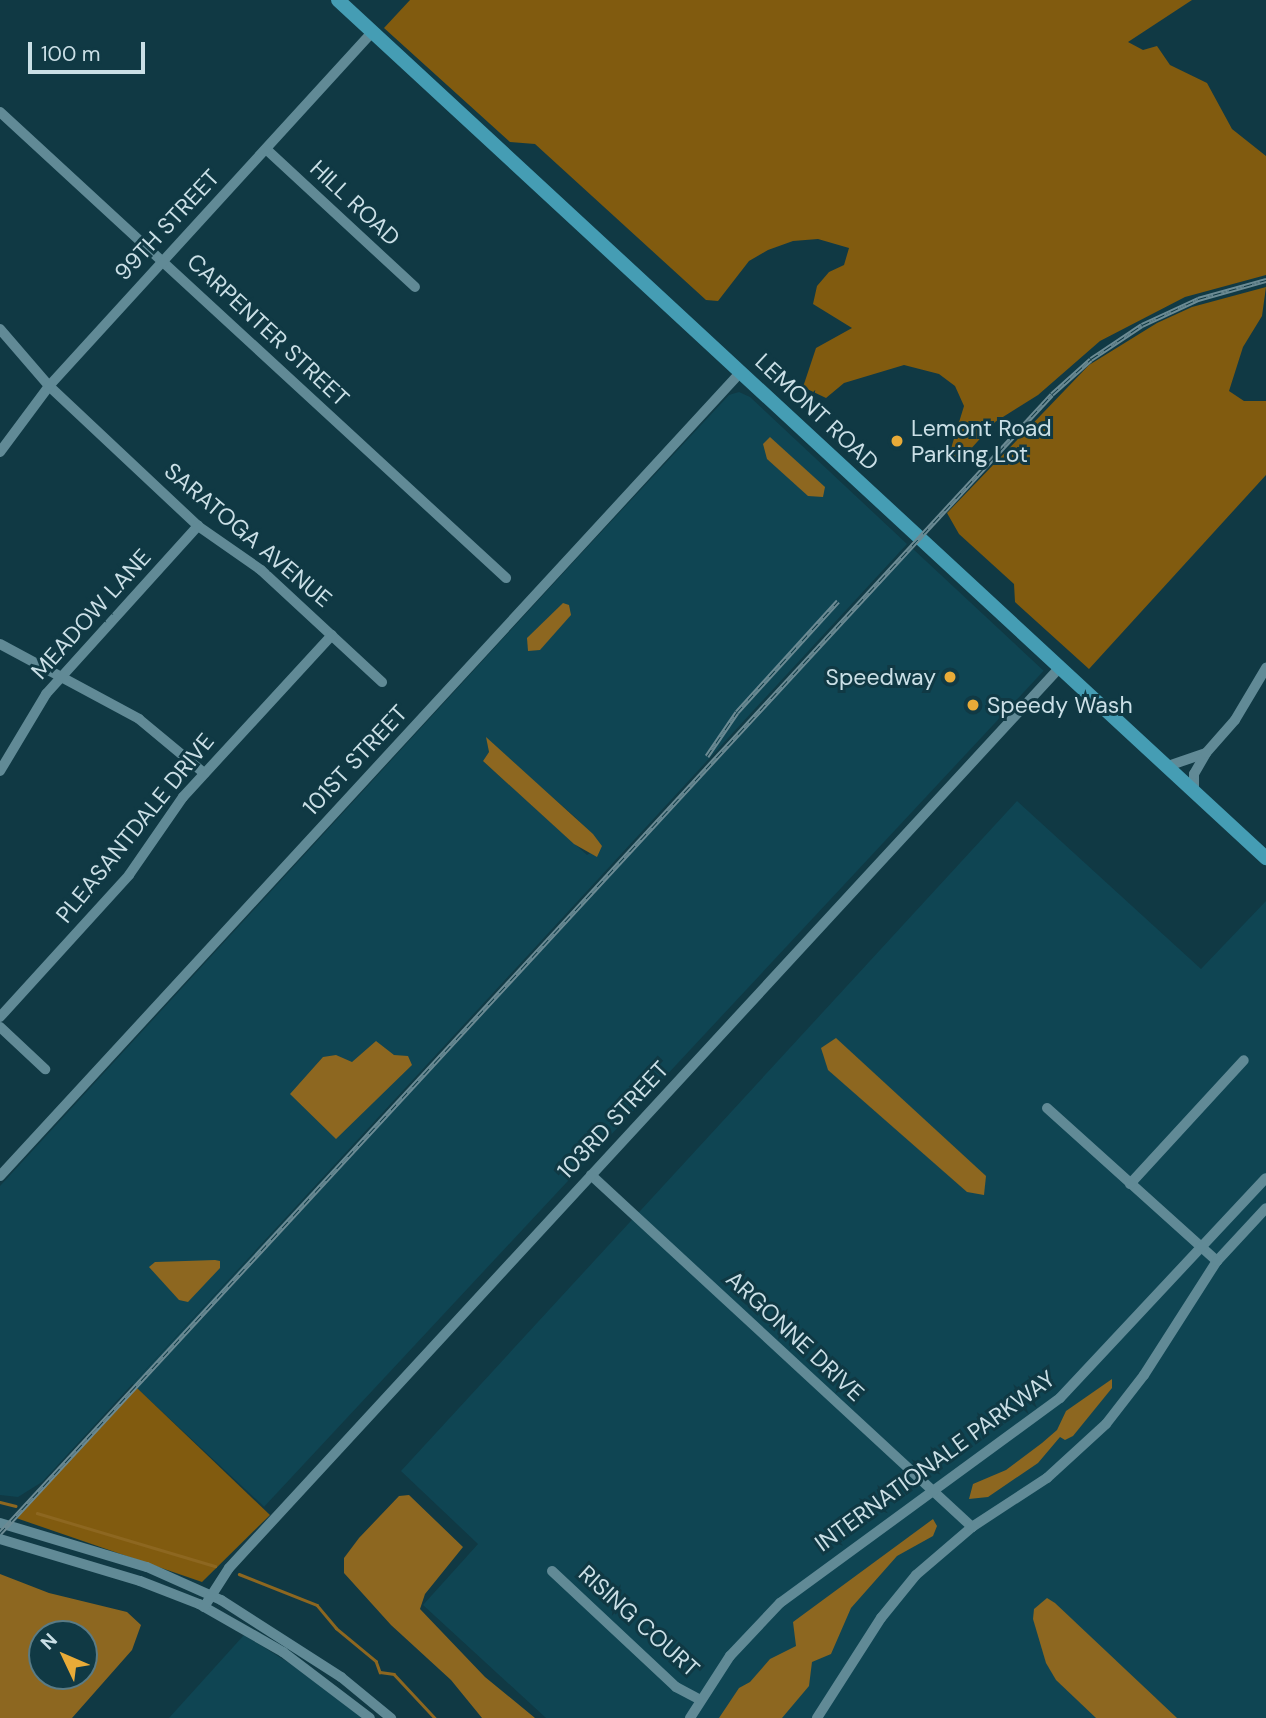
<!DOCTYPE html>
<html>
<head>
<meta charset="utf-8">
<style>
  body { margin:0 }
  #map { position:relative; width:1266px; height:1718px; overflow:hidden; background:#103944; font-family:"DM Sans",sans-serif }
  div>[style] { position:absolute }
  .built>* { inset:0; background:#0f4553; transform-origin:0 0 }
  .forest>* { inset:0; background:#815b0f }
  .water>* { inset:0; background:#8d6720 }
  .stream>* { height:2.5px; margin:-1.25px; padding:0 1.25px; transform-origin:1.25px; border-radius:1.25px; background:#8d6720 }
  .minor>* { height:10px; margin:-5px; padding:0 5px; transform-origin:5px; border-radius:5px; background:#618a96 }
  .major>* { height:14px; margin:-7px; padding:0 7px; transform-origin:7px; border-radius:7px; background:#459db4 }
  .rail>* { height:5px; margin-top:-2.5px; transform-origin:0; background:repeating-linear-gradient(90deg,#103944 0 8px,#6c8b94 0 16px); box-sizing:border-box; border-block:2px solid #6c8b94 }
  .dots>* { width:19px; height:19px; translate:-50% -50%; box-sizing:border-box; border:4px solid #103944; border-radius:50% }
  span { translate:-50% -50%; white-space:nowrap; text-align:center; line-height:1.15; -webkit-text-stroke:6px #103944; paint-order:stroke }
  .street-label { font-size:23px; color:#cadfe6 }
  .poi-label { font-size:23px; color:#cadfe6 }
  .left { translate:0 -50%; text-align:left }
  .right { translate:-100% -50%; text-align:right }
  .north { position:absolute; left:28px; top:1620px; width:70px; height:70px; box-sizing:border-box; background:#103944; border:2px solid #5a7b85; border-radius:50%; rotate:314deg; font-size:19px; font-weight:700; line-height:28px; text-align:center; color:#cadfe6 }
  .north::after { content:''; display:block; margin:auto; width:24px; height:32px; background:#e9ab38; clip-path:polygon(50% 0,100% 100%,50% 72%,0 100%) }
  .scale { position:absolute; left:28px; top:42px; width:117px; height:32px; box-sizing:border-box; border:4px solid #cadfe6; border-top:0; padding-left:9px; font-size:21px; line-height:24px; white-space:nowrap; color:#cadfe6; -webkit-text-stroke:5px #103944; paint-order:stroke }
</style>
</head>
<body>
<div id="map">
  <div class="built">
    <i style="clip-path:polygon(evenodd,739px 392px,750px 397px,907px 544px,42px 1482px,18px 1497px,0 1495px,0 1186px,579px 556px,729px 395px,739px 392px,487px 740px,575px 817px,602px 846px,587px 855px,483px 761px,489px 752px,487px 740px)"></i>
    <i style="left:912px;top:548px;width:180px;height:1143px;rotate:43deg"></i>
    <i style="clip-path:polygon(1017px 801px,1201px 969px,1266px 901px,1266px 1718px,546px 1718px,423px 1605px,478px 1544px,401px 1471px)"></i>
    <i style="clip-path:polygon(244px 1635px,294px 1666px,362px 1718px,169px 1718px)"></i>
  </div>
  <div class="forest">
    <i style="clip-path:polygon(410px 0,1192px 0,1128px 42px,1143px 50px,1157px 46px,1170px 65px,1207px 83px,1232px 129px,1266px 156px,1266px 275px,1185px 297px,1100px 341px,1038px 395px,995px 422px,960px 461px,949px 455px,964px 406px,955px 386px,939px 374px,904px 365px,844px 383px,826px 398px,803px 387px,816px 348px,852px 328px,813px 304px,817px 286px,829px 272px,844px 265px,849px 248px,818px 239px,793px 241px,768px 250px,749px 261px,718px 301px,706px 300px,535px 144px,510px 142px,384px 28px)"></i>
    <i style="clip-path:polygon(1266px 287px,1262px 316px,1243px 347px,1229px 391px,1244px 401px,1266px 401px,1266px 475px,1089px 669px,1015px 602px,1014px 584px,959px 534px,947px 513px,1089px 365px,1157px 323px,1192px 307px)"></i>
    <i style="clip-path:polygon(137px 1388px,270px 1515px,202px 1582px,16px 1518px)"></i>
  </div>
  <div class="water">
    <i style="clip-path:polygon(770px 437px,825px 487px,823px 497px,808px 496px,767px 459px,763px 444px)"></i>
    <i style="clip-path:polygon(563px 603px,569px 605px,571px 615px,540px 650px,528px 651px,527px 638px)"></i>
    <i style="clip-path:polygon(486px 737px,593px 834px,602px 846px,597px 857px,574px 844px,483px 761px,489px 752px)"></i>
    <i style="clip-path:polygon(836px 1038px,986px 1176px,984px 1195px,967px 1192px,828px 1070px,821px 1048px)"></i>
    <i style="clip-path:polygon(376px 1041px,394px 1055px,408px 1056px,412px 1065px,336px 1139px,290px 1094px,323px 1057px,336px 1055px,352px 1062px)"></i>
    <i style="clip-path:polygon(215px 1260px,220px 1261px,220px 1268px,188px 1302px,179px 1300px,149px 1267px,155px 1262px)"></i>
    <i style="clip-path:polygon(1112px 1379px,1112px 1388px,1073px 1436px,1065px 1440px,1060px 1437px,1038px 1463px,988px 1497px,969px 1499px,973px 1484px,1006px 1470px,1042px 1443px,1057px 1430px,1066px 1411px)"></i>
    <i style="clip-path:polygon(409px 1495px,463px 1547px,425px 1594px,420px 1609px,485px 1677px,535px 1718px,482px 1718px,451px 1680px,391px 1625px,344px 1573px,344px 1558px,359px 1538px,399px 1496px)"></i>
    <i style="clip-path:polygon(933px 1519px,937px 1526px,933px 1536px,897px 1556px,851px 1608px,831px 1654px,812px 1662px,809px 1686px,782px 1718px,719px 1718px,739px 1688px,750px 1682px,770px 1659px,796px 1646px,793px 1622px)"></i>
    <i style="clip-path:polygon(evenodd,0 1574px,49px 1593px,127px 1612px,141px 1625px,132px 1650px,72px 1718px,0 1718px,0 1574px,42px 1634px,84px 1634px,84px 1676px,42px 1676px,42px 1634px)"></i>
    <i style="clip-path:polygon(1047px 1598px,1055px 1603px,1177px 1718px,1096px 1718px,1056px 1680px,1046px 1663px,1033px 1619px,1034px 1609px)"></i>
  </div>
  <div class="stream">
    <i style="left:0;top:1502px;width:16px;rotate:14deg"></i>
    <i style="left:37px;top:1513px;width:186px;rotate:16.6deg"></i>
    <i style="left:239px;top:1574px;width:84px;rotate:21.7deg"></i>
    <i style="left:317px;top:1605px;width:30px;rotate:50deg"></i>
    <i style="left:336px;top:1628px;width:52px;rotate:39.5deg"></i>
    <i style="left:376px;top:1661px;width:12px;rotate:70deg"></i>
    <i style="left:380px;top:1672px;width:14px;rotate:8deg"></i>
    <i style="left:394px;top:1674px;width:60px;rotate:47deg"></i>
  </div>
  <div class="minor">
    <i style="left:0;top:112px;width:688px;rotate:42.64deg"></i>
    <i style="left:266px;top:149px;width:203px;rotate:42.8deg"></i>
    <i style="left:0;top:329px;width:75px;rotate:49.3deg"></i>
    <i style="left:49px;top:386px;width:204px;rotate:43.2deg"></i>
    <i style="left:198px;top:526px;width:77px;rotate:34.9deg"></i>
    <i style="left:261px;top:570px;width:165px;rotate:42.8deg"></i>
    <i style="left:0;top:452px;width:82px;rotate:-53.4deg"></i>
    <i style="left:49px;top:386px;width:479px;rotate:-47.6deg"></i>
    <i style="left:0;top:644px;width:158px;rotate:28.3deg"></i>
    <i style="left:139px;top:719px;width:85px;rotate:39.7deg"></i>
    <i style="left:1168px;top:766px;width:40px;rotate:-18.9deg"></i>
    <i style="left:0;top:771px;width:90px;rotate:-59.1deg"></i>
    <i style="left:46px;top:694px;width:227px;rotate:-47.9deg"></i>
    <i style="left:1194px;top:790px;width:16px;rotate:-90deg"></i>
    <i style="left:1194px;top:774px;width:24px;rotate:-60deg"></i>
    <i style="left:1206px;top:753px;width:44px;rotate:-48.7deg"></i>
    <i style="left:1235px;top:720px;width:61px;rotate:-59.2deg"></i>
    <i style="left:0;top:1017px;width:192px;rotate:-47.7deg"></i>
    <i style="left:129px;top:875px;width:95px;rotate:-55.3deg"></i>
    <i style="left:183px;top:797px;width:220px;rotate:-47.4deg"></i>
    <i style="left:0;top:1027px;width:62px;rotate:43deg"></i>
    <i style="left:1047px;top:1108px;width:229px;rotate:42deg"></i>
    <i style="left:591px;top:1175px;width:519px;rotate:42.73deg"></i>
    <i style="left:0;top:1176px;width:1093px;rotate:-47.34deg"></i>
    <i style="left:1130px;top:1184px;width:168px;rotate:-47.4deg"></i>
    <i style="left:0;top:1523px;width:153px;rotate:16.7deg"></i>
    <i style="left:147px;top:1567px;width:81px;rotate:24deg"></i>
    <i style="left:221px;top:1600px;width:143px;rotate:32.7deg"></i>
    <i style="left:341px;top:1677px;width:65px;rotate:39.4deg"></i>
    <i style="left:0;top:1539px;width:146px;rotate:16.7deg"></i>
    <i style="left:140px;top:1581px;width:63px;rotate:21.3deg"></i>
    <i style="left:199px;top:1604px;width:97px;rotate:29.7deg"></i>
    <i style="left:283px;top:1652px;width:109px;rotate:37.2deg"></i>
    <i style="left:552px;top:1571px;width:170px;rotate:43.1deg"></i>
    <i style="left:676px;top:1687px;width:27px;rotate:28deg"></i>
    <i style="left:204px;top:1607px;width:46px;rotate:-57.3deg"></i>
    <i style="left:229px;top:1568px;width:1226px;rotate:-47.31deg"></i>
    <i style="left:690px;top:1718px;width:74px;rotate:-57.2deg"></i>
    <i style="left:730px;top:1656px;width:73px;rotate:-46.7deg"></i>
    <i style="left:780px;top:1603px;width:347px;rotate:-36.2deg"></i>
    <i style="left:1060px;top:1398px;width:301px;rotate:-46.9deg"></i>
    <i style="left:817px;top:1718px;width:119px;rotate:-57.4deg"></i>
    <i style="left:881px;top:1618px;width:55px;rotate:-50.9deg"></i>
    <i style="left:916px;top:1575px;width:74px;rotate:-40.6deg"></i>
    <i style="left:972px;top:1527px;width:90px;rotate:-33.2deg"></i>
    <i style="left:1047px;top:1478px;width:80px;rotate:-42.5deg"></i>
    <i style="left:1106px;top:1424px;width:62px;rotate:-52.2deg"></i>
    <i style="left:1144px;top:1375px;width:135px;rotate:-57.4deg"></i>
    <i style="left:1217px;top:1261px;width:72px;rotate:-47.2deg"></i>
  </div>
  <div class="major">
    <i style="left:338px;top:0;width:1264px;rotate:42.76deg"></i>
  </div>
  <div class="rail">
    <i style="left:707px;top:756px;width:53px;rotate:-55.7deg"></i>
    <i style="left:737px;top:712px;width:150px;rotate:-47.7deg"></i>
    <i style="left:0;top:1533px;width:1550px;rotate:-47.27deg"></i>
    <i style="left:1052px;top:394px;width:52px;rotate:-41.9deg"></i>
    <i style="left:1091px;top:359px;width:61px;rotate:-33.7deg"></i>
    <i style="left:1142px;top:325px;width:62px;rotate:-24.9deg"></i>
    <i style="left:1198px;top:299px;width:71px;rotate:-15.6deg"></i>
  </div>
  <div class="dots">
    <i style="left:897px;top:441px;background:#e9ab38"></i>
    <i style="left:950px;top:677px;background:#e9ab38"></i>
    <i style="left:973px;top:705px;background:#e9ab38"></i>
  </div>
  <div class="street-label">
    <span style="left:355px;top:203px;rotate:43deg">HILL ROAD</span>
    <span style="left:167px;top:225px;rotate:-47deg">99TH STREET</span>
    <span style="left:268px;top:330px;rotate:43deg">CARPENTER STREET</span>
    <span style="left:817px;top:412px;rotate:43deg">LEMONT ROAD</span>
    <span style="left:248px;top:535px;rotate:40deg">SARATOGA AVENUE</span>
    <span style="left:91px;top:614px;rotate:-48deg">MEADOW LANE</span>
    <span style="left:355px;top:760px;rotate:-47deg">101ST STREET</span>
    <span style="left:135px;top:828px;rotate:-51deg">PLEASANTDALE DRIVE</span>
    <span style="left:613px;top:1120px;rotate:-47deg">103RD STREET</span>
    <span style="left:795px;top:1336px;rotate:43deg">ARGONNE DRIVE</span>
    <span style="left:935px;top:1461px;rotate:-36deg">INTERNATIONALE PARKWAY</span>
    <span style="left:639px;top:1621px;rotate:42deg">RISING COURT</span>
  </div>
  <div class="poi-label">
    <span class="left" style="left:911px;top:441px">Lemont Road<br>Parking Lot</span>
    <span class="right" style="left:936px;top:677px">Speedway</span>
    <span class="left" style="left:987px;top:705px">Speedy Wash</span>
  </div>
  <div class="north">N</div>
  <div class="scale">100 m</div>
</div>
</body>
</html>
